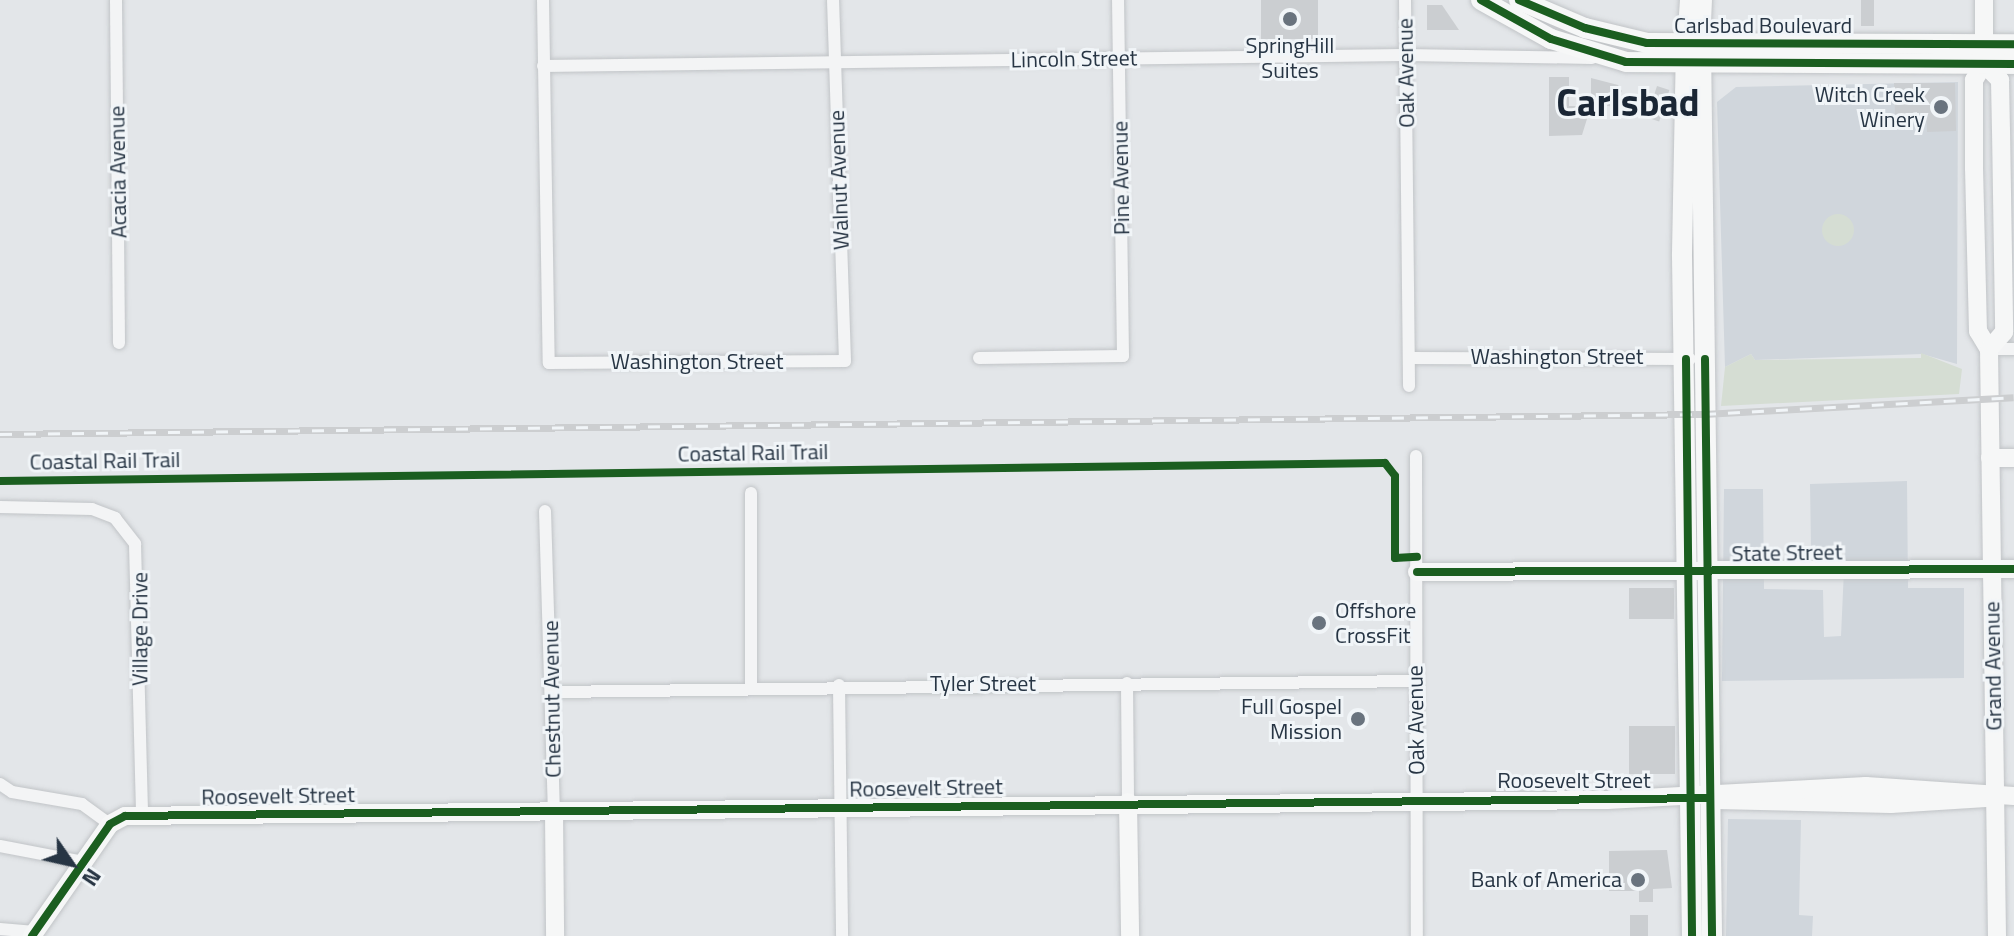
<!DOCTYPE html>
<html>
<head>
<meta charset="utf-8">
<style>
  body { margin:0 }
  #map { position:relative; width:2014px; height:936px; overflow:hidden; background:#e3e6e9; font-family:"Titillium Web",sans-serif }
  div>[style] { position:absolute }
  .built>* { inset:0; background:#d0d6dc }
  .green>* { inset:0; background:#d5ddd3 }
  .round { border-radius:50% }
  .building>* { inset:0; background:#cbced1; transform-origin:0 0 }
  .roads { filter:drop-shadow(0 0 2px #c1c4c7) drop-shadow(0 0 2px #c1c4c7) }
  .street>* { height:12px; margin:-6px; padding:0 6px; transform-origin:6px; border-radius:6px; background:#f3f4f5 }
  .secondary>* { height:18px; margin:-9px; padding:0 9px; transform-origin:9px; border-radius:9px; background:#f6f7f7 }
  .primary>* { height:20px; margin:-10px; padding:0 10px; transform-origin:10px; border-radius:10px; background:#f6f7f7 }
  .rail>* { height:7px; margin-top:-3.5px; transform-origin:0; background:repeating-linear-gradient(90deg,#f1f5f8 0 12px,#ccced0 0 24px); box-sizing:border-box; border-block:2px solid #ccced0 }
  .cycleway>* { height:8px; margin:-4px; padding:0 4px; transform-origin:4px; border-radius:4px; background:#1b5e20 }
  .dots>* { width:22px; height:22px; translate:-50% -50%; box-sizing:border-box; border:4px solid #f1f5f8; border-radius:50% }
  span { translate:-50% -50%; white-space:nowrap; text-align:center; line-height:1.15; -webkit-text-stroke:6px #f1f5f8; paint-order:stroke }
  .street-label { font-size:22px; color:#273544 }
  .poi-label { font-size:22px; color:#273544 }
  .right { translate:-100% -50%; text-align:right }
  .left { translate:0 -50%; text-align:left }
  .town-label { font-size:38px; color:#1a2635; font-weight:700 }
  .north { position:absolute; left:32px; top:824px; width:80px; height:80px; -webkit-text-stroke:6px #f1f5f8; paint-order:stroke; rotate:124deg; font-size:22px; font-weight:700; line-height:32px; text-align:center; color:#273544 }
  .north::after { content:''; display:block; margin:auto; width:28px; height:36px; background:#273544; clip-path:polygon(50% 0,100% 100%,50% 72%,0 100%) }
</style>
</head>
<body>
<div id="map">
  <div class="built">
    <i style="clip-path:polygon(1958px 82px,1957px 364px,1922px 354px,1755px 360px,1751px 354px,1725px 367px,1717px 102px,1736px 87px)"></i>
    <i style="clip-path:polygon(1907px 481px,1908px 588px,1964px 588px,1964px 678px,1722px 681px,1724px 489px,1763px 489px,1764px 589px,1823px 590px,1824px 637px,1841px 636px,1845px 547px,1811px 547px,1810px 484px)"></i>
    <i style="clip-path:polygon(1728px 819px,1801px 820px,1799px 915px,1813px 916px,1812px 936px,1726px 936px)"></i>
  </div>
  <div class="green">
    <i class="round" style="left:1822px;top:214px;width:32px;height:32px"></i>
    <i style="clip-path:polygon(1921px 353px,1962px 369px,1959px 394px,1721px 406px,1725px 367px,1751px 354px,1755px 360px,1921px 358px)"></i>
  </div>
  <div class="building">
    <i style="left:1261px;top:0;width:57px;height:39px"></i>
    <i style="left:1861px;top:0;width:13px;height:26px"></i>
    <i style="clip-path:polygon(1427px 5px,1442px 5px,1459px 30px,1427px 30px)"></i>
    <i style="clip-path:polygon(1549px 77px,1569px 77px,1569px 106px,1591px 106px,1582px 135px,1549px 136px)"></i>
    <i style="clip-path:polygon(1591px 78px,1618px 85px,1622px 91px,1613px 107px,1591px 102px)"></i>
    <i style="clip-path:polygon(1894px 83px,1955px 83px,1956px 131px,1927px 132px,1926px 113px,1895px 114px)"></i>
    <i style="left:1657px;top:86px;width:13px;height:33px;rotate:18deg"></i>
    <i style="left:1629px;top:588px;width:45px;height:31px"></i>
    <i style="left:1629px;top:726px;width:46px;height:48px"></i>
    <i style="clip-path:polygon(1667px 850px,1672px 888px,1653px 889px,1653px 902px,1639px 902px,1639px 891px,1609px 891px,1609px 851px)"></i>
    <i style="left:1630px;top:915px;width:18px;height:21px"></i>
  </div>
  <div class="roads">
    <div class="street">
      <i style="left:116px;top:0;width:343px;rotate:89.5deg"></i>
      <i style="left:543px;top:0;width:363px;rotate:89.1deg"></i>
      <i style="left:549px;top:363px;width:296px;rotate:-0.4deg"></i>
      <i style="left:845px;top:361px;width:361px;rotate:-91.9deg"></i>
      <i style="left:1405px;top:0;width:386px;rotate:89.4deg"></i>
      <i style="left:543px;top:66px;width:862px;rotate:-0.73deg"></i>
      <i style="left:1405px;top:55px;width:187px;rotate:0.9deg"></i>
      <i style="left:1989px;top:349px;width:25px"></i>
      <i style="left:979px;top:358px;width:144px;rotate:-0.8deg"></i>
      <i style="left:1123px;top:356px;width:356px;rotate:-90.8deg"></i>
      <i style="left:1409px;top:358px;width:281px;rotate:0.2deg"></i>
      <i style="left:1416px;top:456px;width:480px;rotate:89.9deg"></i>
      <i style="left:751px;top:493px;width:193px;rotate:90deg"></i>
      <i style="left:0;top:507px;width:92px;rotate:1.2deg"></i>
      <i style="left:92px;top:509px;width:25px;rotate:21deg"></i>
      <i style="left:115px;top:518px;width:33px;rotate:52deg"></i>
      <i style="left:135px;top:544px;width:272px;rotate:88.5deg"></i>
      <i style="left:545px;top:511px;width:300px;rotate:88.3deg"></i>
      <i style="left:1127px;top:683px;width:119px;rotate:89.5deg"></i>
      <i style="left:839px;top:685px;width:251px;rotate:89.3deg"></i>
      <i style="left:553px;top:692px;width:861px;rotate:-0.73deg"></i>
      <i style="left:0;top:784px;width:14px;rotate:34deg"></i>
      <i style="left:12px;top:792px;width:71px;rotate:9.7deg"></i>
      <i style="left:82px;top:804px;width:34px;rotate:36deg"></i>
      <i style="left:0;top:846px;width:86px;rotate:10.8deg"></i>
      <i style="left:0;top:929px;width:35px;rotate:5deg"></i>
    </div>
    <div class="secondary">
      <i style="left:1984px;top:0;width:64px;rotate:90deg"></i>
      <i style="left:1984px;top:64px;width:19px;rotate:122deg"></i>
      <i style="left:1974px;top:80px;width:88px;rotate:90deg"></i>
      <i style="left:1974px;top:168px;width:163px;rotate:88.6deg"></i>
      <i style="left:1978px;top:331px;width:21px;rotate:59deg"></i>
      <i style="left:1989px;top:349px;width:587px;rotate:89.22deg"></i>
      <i style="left:1686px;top:45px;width:45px;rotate:-86.2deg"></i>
      <i style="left:1701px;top:45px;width:45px;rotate:-87.5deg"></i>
      <i style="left:1984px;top:64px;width:23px;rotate:45deg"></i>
      <i style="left:2000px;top:80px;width:50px;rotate:88.9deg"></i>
      <i style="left:2001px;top:130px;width:202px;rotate:89.1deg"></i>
      <i style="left:2004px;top:332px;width:23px;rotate:131deg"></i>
      <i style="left:1990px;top:458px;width:24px"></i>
      <i style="left:1417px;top:572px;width:597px;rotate:-0.29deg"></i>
      <i style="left:1717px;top:800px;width:174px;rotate:1.3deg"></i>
      <i style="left:1891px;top:804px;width:95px;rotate:-3.6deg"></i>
      <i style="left:1128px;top:802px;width:134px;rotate:89.1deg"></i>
      <i style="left:554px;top:811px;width:125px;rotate:89.5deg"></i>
      <i style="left:32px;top:936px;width:136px;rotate:-55.1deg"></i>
      <i style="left:110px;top:824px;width:17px;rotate:-28deg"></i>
      <i style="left:125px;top:816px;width:1482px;rotate:-0.62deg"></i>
      <i style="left:1607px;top:800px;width:259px;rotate:-3.1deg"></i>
      <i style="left:1866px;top:786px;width:148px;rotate:3.9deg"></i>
    </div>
    <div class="primary">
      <i style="left:1481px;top:0;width:80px;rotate:29.1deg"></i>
      <i style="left:1551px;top:39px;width:78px;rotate:17deg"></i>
      <i style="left:1626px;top:62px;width:388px;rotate:0.3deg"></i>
      <i style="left:1519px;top:0;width:72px;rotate:23deg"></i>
      <i style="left:1585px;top:28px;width:64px;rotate:13.6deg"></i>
      <i style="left:1647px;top:43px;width:367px;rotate:0.2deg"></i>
      <i style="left:1686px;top:45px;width:211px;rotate:91.1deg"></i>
      <i style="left:1682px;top:256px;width:680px;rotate:89.16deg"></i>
      <i style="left:1701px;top:45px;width:891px;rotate:89.29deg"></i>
    </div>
  </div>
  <div class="rail">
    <i style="left:0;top:434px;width:1704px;rotate:-0.67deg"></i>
    <i style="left:1704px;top:414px;width:310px;rotate:-3.1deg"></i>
  </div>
  <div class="cycleway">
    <i style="left:1481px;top:0;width:80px;rotate:29.1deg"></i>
    <i style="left:1551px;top:39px;width:78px;rotate:17deg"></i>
    <i style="left:1626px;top:62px;width:388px;rotate:0.3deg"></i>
    <i style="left:1519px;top:0;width:72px;rotate:23deg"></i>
    <i style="left:1585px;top:28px;width:64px;rotate:13.6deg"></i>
    <i style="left:1647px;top:43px;width:367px;rotate:0.2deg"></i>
    <i style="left:1686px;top:359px;width:577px;rotate:89.4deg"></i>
    <i style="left:1705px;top:359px;width:577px;rotate:89.3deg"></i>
    <i style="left:0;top:481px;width:1385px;rotate:-0.74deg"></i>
    <i style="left:1385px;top:463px;width:16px;rotate:52deg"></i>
    <i style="left:1395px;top:476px;width:82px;rotate:90deg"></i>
    <i style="left:1395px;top:558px;width:22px;rotate:-3deg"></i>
    <i style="left:1417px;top:572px;width:597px;rotate:-0.29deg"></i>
    <i style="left:32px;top:936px;width:136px;rotate:-55.1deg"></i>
    <i style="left:110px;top:824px;width:17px;rotate:-28deg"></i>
    <i style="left:125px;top:816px;width:1585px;rotate:-0.65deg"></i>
  </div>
  <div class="dots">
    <i style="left:1290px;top:19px;background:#69737e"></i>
    <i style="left:1941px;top:107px;background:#69737e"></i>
    <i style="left:1319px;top:623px;background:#69737e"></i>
    <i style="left:1358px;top:719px;background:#69737e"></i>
    <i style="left:1638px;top:880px;background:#69737e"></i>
  </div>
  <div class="street-label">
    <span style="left:1763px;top:26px">Carlsbad Boulevard</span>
    <span style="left:1074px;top:59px;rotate:-1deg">Lincoln Street</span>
    <span style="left:1406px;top:73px;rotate:-91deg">Oak Avenue</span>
    <span style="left:118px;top:172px;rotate:-91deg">Acacia Avenue</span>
    <span style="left:1121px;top:178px;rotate:-91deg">Pine Avenue</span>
    <span style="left:839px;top:180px;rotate:-92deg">Walnut Avenue</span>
    <span style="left:1557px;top:357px">Washington Street</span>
    <span style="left:697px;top:362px">Washington Street</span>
    <span style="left:753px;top:453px;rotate:-1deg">Coastal Rail Trail</span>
    <span style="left:105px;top:461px;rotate:-1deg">Coastal Rail Trail</span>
    <span style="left:1787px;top:553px;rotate:-1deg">State Street</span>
    <span style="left:140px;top:629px;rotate:-90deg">Village Drive</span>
    <span style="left:1993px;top:666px;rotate:-91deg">Grand Avenue</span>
    <span style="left:983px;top:684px">Tyler Street</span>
    <span style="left:552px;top:699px;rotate:-91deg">Chestnut Avenue</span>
    <span style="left:1416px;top:720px;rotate:-91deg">Oak Avenue</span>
    <span style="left:1574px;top:781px">Roosevelt Street</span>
    <span style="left:926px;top:788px;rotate:-1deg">Roosevelt Street</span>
    <span style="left:278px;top:796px;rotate:-1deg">Roosevelt Street</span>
  </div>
  <div class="poi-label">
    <span style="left:1290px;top:58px">SpringHill<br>Suites</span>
    <span class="right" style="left:1925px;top:107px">Witch Creek<br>Winery</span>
    <span class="left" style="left:1335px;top:623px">Offshore<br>CrossFit</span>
    <span class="right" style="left:1342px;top:719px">Full Gospel<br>Mission</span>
    <span class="right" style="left:1622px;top:880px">Bank of America</span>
  </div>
  <div class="town-label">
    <span style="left:1628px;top:103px">Carlsbad</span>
  </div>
  <div class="north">N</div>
</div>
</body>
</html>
